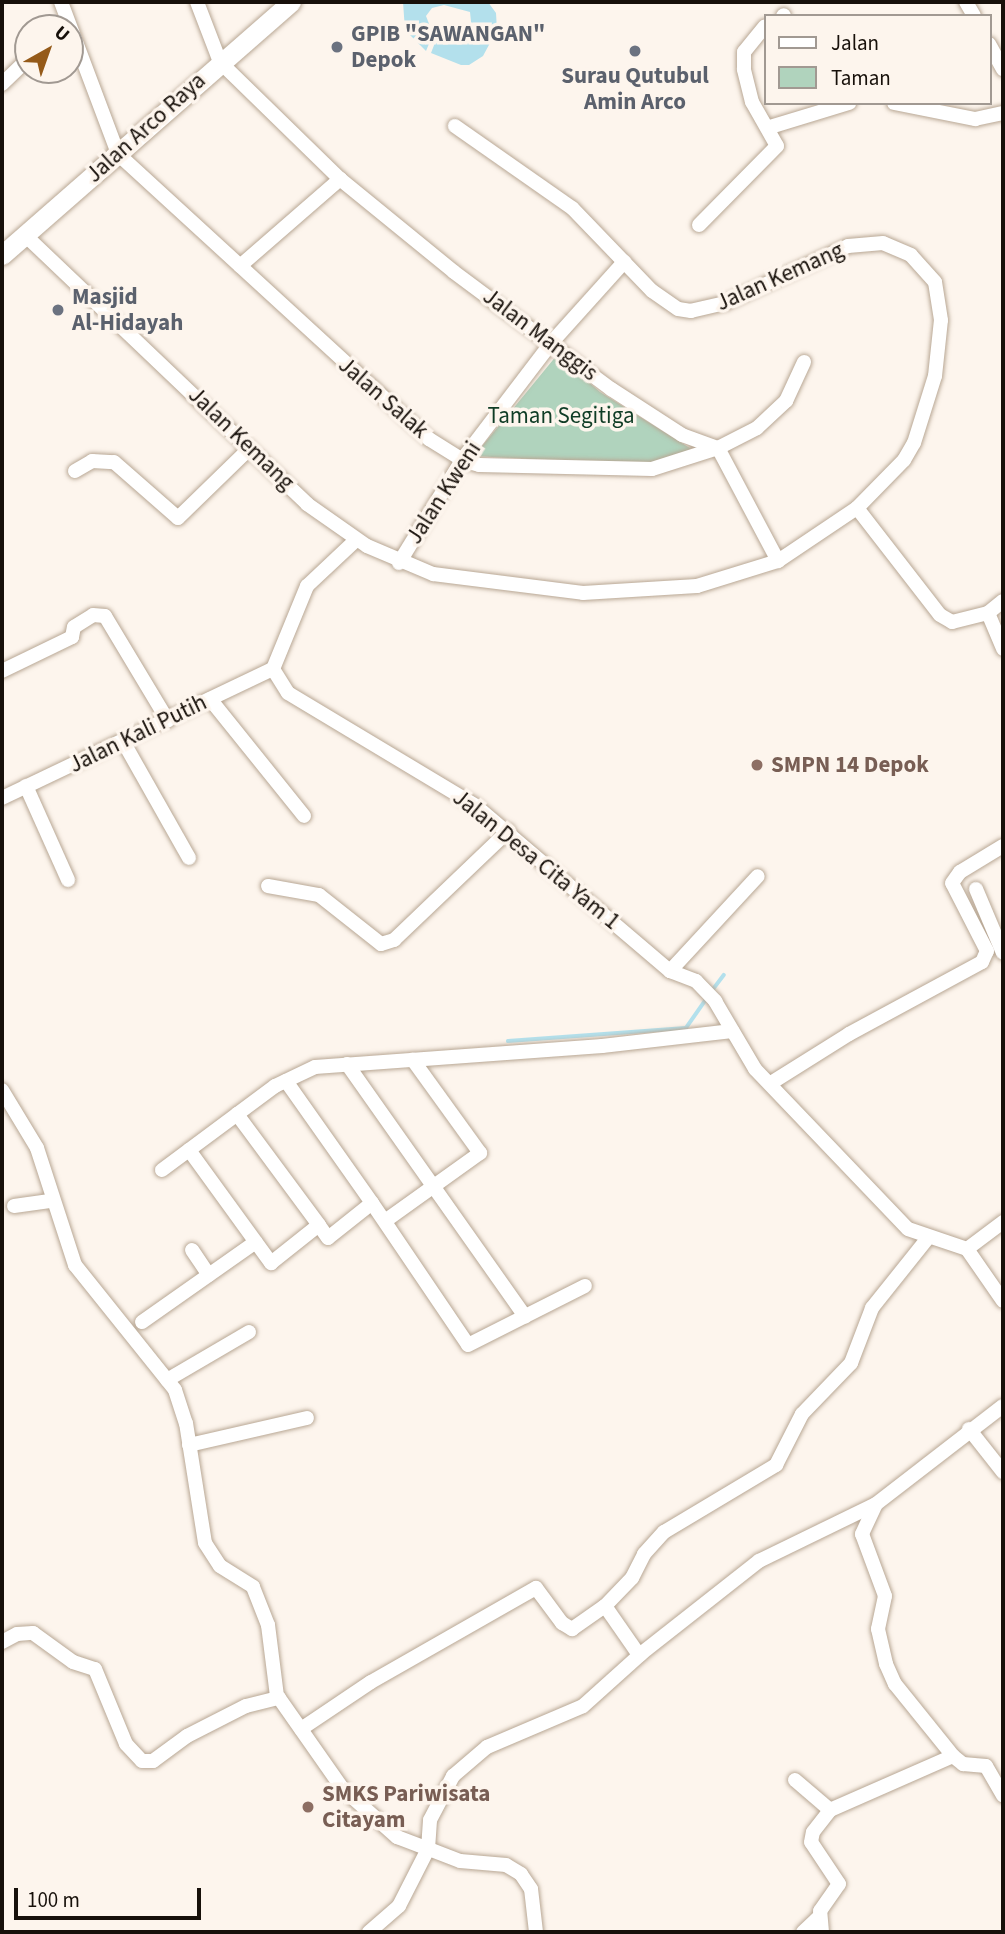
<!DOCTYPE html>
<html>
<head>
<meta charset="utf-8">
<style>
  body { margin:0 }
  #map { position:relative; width:1005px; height:1934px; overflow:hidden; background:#fdf5ed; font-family:"Source Sans 3",sans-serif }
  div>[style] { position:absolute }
  .green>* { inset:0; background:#b0d3bd }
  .water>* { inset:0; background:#b3e0ec }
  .stream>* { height:3.5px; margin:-1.75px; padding:0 1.75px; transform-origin:1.75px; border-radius:1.75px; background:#b3e0ec }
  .roads { filter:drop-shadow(0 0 2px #b8a794) drop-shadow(0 0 2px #b8a794) }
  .minor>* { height:14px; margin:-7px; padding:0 7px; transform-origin:7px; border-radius:7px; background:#fff }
  .secondary>* { height:19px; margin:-9.5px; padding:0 9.5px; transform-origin:9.5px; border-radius:9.5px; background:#fff }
  .dots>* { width:19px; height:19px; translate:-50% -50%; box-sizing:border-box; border:4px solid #fdf5ed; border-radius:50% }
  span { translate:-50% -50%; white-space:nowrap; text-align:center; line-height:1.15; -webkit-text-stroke:7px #fdf5ed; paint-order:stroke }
  .worship-label { font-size:23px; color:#5b616d; font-weight:700 }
  .left { translate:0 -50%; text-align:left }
  .street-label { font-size:23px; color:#17100a }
  .park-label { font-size:23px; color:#0f3c25 }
  .education-label { font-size:23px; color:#785e54; font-weight:700 }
  .frame { position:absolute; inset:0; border:4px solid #17100a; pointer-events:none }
  .legend { position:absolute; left:764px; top:14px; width:228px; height:91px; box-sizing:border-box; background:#fdf5ed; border:2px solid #a19992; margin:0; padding:9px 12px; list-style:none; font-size:21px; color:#17100a }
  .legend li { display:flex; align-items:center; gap:14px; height:35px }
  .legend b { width:35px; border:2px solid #a19992 }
  .north { position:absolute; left:14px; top:14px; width:70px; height:70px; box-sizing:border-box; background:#fdf5ed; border:2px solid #a19992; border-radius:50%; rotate:40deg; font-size:19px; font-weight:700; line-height:28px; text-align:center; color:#17100a }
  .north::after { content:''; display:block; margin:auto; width:24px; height:32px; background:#955a19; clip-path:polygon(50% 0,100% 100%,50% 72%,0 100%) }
  .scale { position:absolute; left:14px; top:1888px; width:187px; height:32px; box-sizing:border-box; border:4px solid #17100a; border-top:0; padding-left:9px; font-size:21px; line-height:24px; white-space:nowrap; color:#17100a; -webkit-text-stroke:5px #fdf5ed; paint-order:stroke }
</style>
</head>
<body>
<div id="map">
  <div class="green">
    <i style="clip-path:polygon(557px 355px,600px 392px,693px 450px,661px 466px,474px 456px)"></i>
  </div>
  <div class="water">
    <i style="clip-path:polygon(403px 2px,488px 2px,496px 13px,497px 30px,483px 56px,469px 65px,461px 65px,431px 53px,438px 35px,472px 31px,470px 12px,444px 5px,432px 8px,426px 16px,433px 34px,426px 51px,405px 30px)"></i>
  </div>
  <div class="stream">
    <i style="left:711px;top:992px;width:21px;rotate:-53deg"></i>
    <i style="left:508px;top:1041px;width:178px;rotate:-4.2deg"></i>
    <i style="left:686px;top:1028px;width:37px;rotate:-55deg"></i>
  </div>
  <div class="roads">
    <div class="minor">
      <i style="left:61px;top:2px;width:162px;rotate:69.4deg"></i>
      <i style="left:118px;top:154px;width:422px;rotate:42.5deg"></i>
      <i style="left:429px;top:439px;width:39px;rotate:32deg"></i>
      <i style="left:462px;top:460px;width:18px;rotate:16deg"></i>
      <i style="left:479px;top:465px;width:173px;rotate:1.3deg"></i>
      <i style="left:652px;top:469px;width:69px;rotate:-17.7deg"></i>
      <i style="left:718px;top:448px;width:128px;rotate:62deg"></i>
      <i style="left:197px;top:2px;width:64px;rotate:69deg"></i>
      <i style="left:220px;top:62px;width:168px;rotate:44.3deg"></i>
      <i style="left:340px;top:179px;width:147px;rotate:39.2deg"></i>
      <i style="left:454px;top:272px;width:196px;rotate:36.7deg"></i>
      <i style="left:611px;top:389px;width:85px;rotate:32.9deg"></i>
      <i style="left:682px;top:435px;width:38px;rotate:20deg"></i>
      <i style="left:718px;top:448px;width:44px;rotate:-27.1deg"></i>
      <i style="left:757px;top:428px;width:40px;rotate:-43deg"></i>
      <i style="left:786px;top:401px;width:43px;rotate:-65.2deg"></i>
      <i style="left:966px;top:2px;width:16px;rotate:60deg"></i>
      <i style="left:783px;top:16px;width:1px;rotate:-45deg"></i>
      <i style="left:989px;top:44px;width:29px;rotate:61deg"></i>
      <i style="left:2px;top:84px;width:36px;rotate:-44deg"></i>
      <i style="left:894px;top:103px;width:83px;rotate:11.2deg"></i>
      <i style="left:975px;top:119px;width:29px;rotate:-12deg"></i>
      <i style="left:770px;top:127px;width:83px;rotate:-16.9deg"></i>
      <i style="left:699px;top:225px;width:111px;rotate:-45.4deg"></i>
      <i style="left:777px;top:146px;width:51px;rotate:-119.6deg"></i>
      <i style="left:752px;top:102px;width:34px;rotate:-104deg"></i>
      <i style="left:744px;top:69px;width:17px;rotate:-90deg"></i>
      <i style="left:744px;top:52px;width:33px;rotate:-51deg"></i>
      <i style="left:27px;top:237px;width:387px;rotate:43.6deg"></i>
      <i style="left:307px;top:504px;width:73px;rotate:35deg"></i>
      <i style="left:367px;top:546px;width:72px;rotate:23deg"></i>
      <i style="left:433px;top:574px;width:151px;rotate:7.2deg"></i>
      <i style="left:583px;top:593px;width:114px;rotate:-3.5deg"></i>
      <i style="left:697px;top:586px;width:85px;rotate:-17.2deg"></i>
      <i style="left:778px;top:561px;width:95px;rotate:-33.9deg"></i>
      <i style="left:857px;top:508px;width:67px;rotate:-45.6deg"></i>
      <i style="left:904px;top:460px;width:20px;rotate:-60deg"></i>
      <i style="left:914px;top:443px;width:70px;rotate:-72.6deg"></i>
      <i style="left:935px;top:376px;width:56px;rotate:-83.9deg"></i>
      <i style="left:941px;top:320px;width:38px;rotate:-99deg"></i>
      <i style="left:935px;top:282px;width:36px;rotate:-132deg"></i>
      <i style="left:911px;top:255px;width:30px;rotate:-157deg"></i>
      <i style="left:883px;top:243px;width:35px;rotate:175deg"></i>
      <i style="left:848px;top:246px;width:136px;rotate:155.1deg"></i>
      <i style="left:725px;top:303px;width:35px;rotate:167deg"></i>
      <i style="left:691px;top:311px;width:13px;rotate:-171deg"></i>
      <i style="left:678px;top:309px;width:32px;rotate:-145deg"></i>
      <i style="left:652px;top:291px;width:115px;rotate:-133.9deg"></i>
      <i style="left:572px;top:208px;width:143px;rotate:-145deg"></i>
      <i style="left:240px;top:266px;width:133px;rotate:-41deg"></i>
      <i style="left:75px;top:471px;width:20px;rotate:-30deg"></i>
      <i style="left:92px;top:461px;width:22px;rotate:3deg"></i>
      <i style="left:114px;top:462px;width:85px;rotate:41.2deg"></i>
      <i style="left:178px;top:518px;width:100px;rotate:-44.2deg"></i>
      <i style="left:857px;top:508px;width:135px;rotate:52.2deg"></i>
      <i style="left:940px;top:615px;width:14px;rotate:30deg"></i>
      <i style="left:952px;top:622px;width:37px;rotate:-14deg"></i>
      <i style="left:988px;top:613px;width:39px;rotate:67deg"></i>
      <i style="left:399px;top:563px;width:121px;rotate:-58.5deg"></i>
      <i style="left:462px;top:460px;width:148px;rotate:-52.7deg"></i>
      <i style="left:552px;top:342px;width:108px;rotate:-48deg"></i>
      <i style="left:988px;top:613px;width:19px;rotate:-39deg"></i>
      <i style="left:273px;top:669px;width:28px;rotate:58deg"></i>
      <i style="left:288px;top:693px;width:219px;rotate:31deg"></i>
      <i style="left:476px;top:806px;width:255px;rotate:40.4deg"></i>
      <i style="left:670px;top:971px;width:28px;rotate:21deg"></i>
      <i style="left:696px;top:981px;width:28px;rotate:46deg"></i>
      <i style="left:715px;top:1001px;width:79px;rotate:59.5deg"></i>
      <i style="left:755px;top:1069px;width:221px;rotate:46.3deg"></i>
      <i style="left:908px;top:1229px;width:62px;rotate:18.7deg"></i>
      <i style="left:967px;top:1249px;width:63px;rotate:55.3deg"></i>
      <i style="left:273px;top:669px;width:90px;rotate:-67.7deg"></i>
      <i style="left:307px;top:586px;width:67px;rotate:-43.2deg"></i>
      <i style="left:2px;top:671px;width:78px;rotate:-25.9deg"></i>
      <i style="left:72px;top:637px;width:10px;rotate:-79deg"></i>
      <i style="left:74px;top:627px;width:22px;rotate:-32deg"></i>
      <i style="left:93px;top:615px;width:12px;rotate:5deg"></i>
      <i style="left:105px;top:616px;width:122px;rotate:59deg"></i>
      <i style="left:210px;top:699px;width:150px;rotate:51.2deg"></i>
      <i style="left:124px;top:743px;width:132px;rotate:60.5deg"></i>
      <i style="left:26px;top:786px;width:103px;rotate:65.9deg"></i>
      <i style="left:2px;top:798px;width:300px;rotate:-25.5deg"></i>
      <i style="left:268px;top:886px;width:52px;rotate:10deg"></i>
      <i style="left:319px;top:895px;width:79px;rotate:38.3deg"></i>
      <i style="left:381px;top:944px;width:14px;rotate:-17deg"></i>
      <i style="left:394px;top:940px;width:158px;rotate:-43.7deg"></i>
      <i style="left:976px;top:889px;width:69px;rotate:67.1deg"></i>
      <i style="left:670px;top:971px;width:129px;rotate:-47.2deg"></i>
      <i style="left:347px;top:1064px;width:309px;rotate:54.8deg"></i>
      <i style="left:286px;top:1081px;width:149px;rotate:54.8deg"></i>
      <i style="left:372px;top:1203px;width:56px;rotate:141.5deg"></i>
      <i style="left:328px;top:1238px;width:16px;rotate:-125deg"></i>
      <i style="left:771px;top:1083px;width:92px;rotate:-32.1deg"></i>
      <i style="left:849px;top:1034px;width:151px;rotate:-28.4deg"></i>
      <i style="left:982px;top:962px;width:12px;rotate:-66deg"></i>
      <i style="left:987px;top:951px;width:76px;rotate:-117.2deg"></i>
      <i style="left:952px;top:883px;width:14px;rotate:-54deg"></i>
      <i style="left:960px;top:872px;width:50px;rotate:-31.2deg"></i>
      <i style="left:2px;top:1090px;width:68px;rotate:58.9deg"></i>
      <i style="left:37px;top:1148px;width:123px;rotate:72deg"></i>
      <i style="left:75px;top:1265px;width:160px;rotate:51.3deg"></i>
      <i style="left:175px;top:1390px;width:35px;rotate:72deg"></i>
      <i style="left:186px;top:1423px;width:121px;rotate:81deg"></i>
      <i style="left:205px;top:1543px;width:27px;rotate:57deg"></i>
      <i style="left:220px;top:1566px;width:39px;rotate:32deg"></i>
      <i style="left:253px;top:1587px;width:41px;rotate:68.5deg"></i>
      <i style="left:268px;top:1625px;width:72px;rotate:82.8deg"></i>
      <i style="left:189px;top:1150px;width:140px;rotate:54deg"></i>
      <i style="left:271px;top:1263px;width:61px;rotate:-38.4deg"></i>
      <i style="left:319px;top:1225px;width:138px;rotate:-126.5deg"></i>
      <i style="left:162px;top:1170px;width:141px;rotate:-36.6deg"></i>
      <i style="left:275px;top:1086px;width:44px;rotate:-25.4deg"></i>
      <i style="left:315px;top:1067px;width:288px;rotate:-4.2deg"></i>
      <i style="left:602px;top:1046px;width:131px;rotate:-6.6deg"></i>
      <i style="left:372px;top:1203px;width:171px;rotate:55.9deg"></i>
      <i style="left:468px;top:1345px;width:131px;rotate:-26.8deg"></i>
      <i style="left:14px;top:1206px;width:36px;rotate:-8deg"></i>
      <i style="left:385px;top:1221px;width:117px;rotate:-35.6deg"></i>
      <i style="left:480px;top:1153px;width:115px;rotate:-125.8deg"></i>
      <i style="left:967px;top:1249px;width:45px;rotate:-36.9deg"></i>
      <i style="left:192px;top:1250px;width:30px;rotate:56deg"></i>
      <i style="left:142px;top:1322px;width:139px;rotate:-35.1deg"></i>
      <i style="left:167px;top:1380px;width:95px;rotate:-30.3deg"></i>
      <i style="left:969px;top:1429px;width:55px;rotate:51.7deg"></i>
      <i style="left:189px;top:1445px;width:121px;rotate:-12.9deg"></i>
      <i style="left:875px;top:1506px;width:31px;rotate:115deg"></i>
      <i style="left:862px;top:1534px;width:66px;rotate:69.6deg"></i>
      <i style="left:885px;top:1596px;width:34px;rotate:102deg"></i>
      <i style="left:878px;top:1629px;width:36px;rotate:77deg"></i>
      <i style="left:886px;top:1664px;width:22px;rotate:66deg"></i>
      <i style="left:895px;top:1684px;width:92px;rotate:51.1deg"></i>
      <i style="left:953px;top:1756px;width:13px;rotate:39deg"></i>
      <i style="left:963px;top:1764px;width:23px;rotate:5deg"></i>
      <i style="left:986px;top:1766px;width:34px;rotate:60deg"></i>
      <i style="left:605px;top:1606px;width:60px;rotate:55.2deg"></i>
      <i style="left:2px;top:1642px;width:17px;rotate:-28deg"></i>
      <i style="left:17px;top:1634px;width:16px;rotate:-4deg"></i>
      <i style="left:33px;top:1633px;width:49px;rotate:35.9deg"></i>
      <i style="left:73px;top:1662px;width:23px;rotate:18deg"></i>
      <i style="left:95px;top:1669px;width:81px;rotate:67.5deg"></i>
      <i style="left:126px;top:1744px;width:23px;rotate:47deg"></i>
      <i style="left:142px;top:1761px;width:11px"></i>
      <i style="left:153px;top:1761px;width:42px;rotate:-36.3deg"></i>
      <i style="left:187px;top:1736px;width:66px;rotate:-27deg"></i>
      <i style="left:246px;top:1706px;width:34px;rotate:-14deg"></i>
      <i style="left:279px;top:1698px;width:110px;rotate:55deg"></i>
      <i style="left:342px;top:1788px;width:74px;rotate:41.7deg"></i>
      <i style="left:397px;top:1837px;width:33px;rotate:21deg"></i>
      <i style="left:428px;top:1849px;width:64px;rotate:117deg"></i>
      <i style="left:399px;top:1906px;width:40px;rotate:139deg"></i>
      <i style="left:301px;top:1729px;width:84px;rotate:-33.9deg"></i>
      <i style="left:371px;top:1682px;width:190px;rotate:-29.7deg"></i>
      <i style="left:536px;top:1588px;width:44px;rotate:53.4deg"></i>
      <i style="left:562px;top:1623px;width:12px;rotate:31deg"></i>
      <i style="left:572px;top:1629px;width:40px;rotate:-34.9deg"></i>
      <i style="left:605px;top:1606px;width:39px;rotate:-46deg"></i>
      <i style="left:632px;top:1578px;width:27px;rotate:-63deg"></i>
      <i style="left:644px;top:1554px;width:30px;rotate:-48deg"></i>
      <i style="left:664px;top:1532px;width:131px;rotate:-30.9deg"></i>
      <i style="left:776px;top:1465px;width:57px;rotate:-63deg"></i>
      <i style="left:802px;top:1414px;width:71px;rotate:-46.1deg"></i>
      <i style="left:851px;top:1363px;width:59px;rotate:-69.1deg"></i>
      <i style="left:872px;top:1308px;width:88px;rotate:-51.4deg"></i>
      <i style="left:795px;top:1780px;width:46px;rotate:40.6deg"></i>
      <i style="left:830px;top:1810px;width:134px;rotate:-23.7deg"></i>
      <i style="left:536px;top:1932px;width:43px;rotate:-96.6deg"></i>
      <i style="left:531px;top:1889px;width:18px;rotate:-124deg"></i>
      <i style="left:521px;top:1874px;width:17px;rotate:-149deg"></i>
      <i style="left:506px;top:1865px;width:46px;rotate:-175deg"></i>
      <i style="left:460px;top:1861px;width:34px;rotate:-159deg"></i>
      <i style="left:428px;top:1849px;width:29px;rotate:-86deg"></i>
      <i style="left:430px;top:1820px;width:50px;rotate:-62.4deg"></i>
      <i style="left:453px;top:1776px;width:45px;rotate:-40.5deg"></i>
      <i style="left:487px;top:1747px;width:104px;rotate:-23.1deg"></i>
      <i style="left:583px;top:1706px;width:79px;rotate:-41.9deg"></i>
      <i style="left:642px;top:1653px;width:149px;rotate:-38.2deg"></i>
      <i style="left:759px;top:1561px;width:130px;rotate:-26deg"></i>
      <i style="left:876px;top:1504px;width:160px;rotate:-37.7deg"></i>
      <i style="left:803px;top:1932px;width:21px;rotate:-43deg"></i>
      <i style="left:822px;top:1932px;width:21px;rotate:-95deg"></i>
      <i style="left:820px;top:1911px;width:33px;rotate:-55deg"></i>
      <i style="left:839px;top:1884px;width:50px;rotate:-123.7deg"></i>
      <i style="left:811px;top:1842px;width:10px;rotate:-79deg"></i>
      <i style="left:813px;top:1832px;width:28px;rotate:-52deg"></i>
    </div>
    <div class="secondary">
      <i style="left:2px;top:255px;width:384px;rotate:-41.2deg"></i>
    </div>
  </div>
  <div class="dots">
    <i style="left:337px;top:47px;background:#6b7280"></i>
    <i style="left:635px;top:51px;background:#6b7280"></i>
    <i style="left:58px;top:310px;background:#6b7280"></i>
    <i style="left:757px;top:765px;background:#8d6e63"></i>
    <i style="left:308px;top:1807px;background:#8d6e63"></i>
  </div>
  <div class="worship-label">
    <span class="left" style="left:351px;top:47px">GPIB "SAWANGAN"<br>Depok</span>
    <span style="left:635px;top:89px">Surau Qutubul<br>Amin Arco</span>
    <span class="left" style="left:72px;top:310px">Masjid<br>Al-Hidayah</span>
  </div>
  <div class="street-label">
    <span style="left:146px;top:128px;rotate:-42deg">Jalan Arco Raya</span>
    <span style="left:780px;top:277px;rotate:-24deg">Jalan Kemang</span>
    <span style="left:540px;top:335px;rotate:37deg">Jalan Manggis</span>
    <span style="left:383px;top:398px;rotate:41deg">Jalan Salak</span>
    <span style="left:241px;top:439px;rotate:44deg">Jalan Kemang</span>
    <span style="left:444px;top:493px;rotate:-57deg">Jalan Kweni</span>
    <span style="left:138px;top:734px;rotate:-26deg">Jalan Kali Putih</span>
    <span style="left:536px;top:860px;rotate:39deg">Jalan Desa Cita Yam 1</span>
  </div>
  <div class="park-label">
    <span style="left:561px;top:416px">Taman Segitiga</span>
  </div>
  <div class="education-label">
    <span class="left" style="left:771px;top:765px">SMPN 14 Depok</span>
    <span class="left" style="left:322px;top:1807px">SMKS Pariwisata<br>Citayam</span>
  </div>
  <div class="frame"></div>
  <ul class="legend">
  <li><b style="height:9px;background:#fff"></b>Jalan</li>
  <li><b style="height:19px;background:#b0d3bd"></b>Taman</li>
  </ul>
  <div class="north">U</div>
  <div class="scale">100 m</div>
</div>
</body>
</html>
